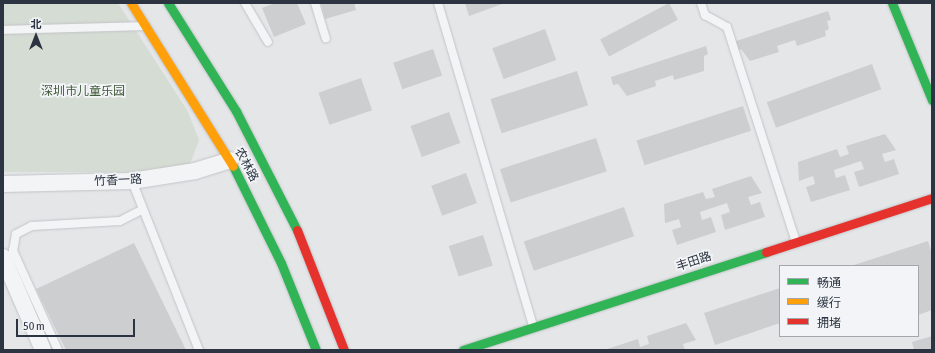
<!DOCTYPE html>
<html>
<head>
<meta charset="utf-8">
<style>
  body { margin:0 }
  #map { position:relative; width:935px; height:353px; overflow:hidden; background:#e4e6e8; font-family:"Asap Condensed","Noto Sans SC",sans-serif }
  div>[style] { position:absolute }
  .green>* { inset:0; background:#d5dcd4 }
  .building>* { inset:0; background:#ccced0; transform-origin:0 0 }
  .roads { filter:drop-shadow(0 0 1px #c2c4c6) drop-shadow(0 0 1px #c2c4c6) }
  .lane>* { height:8px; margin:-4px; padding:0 4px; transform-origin:4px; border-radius:4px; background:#f3f4f5 }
  .street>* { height:16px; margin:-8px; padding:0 8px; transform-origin:8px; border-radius:8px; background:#f3f4f5 }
  .fast>* { height:9px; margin:-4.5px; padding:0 4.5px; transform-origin:4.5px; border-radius:4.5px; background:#30b455 }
  .slow>* { height:9px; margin:-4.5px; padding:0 4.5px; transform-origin:4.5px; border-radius:4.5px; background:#ff9f0a }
  .jam>* { height:9px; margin:-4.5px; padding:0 4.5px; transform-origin:4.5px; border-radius:4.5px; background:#e5322d }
  span { translate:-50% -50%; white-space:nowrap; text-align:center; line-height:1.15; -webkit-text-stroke:3.5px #f2f4f7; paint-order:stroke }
  .park-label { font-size:12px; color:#425b3a }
  .street-label { font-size:12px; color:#2b3440 }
  .frame { position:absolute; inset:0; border:4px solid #2b3440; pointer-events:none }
  .legend { position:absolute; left:779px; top:265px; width:140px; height:72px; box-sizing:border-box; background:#f2f4f7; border:1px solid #a2a7ae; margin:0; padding:5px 7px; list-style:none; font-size:12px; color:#2b3440 }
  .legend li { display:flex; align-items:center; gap:8px; height:20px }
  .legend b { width:20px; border:1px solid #a2a7ae }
  .north { position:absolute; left:16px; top:16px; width:40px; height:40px; -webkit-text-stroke:3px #f2f4f7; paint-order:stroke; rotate:0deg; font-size:11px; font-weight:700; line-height:16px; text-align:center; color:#2b3440 }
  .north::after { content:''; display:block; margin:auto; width:14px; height:18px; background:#2b3440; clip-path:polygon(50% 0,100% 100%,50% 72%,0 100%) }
  .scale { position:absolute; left:16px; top:319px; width:119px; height:18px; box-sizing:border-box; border:2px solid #2b3440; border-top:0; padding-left:5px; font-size:12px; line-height:14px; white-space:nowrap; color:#2b3440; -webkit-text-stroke:3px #f2f4f7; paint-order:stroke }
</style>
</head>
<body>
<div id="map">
  <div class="green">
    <i style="clip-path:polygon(3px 3px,118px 3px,187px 110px,199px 140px,190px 164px,132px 172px,3px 172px)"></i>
  </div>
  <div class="building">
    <i style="clip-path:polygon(275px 3px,297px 3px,306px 24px,274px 37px,262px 8px)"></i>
    <i style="clip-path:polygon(321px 3px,354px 3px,356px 10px,325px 19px)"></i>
    <i style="clip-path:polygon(465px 3px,505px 3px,469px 16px)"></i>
    <i style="left:669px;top:3px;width:19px;height:78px;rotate:62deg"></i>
    <i style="clip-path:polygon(828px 11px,831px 20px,827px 21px,829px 29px,825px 31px,826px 36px,797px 46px,795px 40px,777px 46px,779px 52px,750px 61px,741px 49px,736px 51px,733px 42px)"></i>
    <i style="left:545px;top:29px;width:33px;height:56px;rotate:70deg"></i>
    <i style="clip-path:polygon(706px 46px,708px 54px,704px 56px,704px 71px,674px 80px,673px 75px,655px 81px,656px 86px,627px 96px,618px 84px,613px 85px,611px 77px)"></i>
    <i style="left:433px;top:49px;width:28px;height:42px;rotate:71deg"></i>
    <i style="left:872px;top:64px;width:27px;height:112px;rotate:70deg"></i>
    <i style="left:577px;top:71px;width:36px;height:91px;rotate:72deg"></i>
    <i style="left:361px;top:78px;width:34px;height:45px;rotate:71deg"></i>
    <i style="left:743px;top:106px;width:26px;height:112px;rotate:72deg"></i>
    <i style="left:449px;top:112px;width:33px;height:41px;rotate:70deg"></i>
    <i style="clip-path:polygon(885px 134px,896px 150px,882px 154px,885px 162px,894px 159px,899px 174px,859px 187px,854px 172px,864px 169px,861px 161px,834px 170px,836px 178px,845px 175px,850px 190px,811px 202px,806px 187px,815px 184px,813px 176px,799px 181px,798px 162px,837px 149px,840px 157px,849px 154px,846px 146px)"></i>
    <i style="left:596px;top:138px;width:35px;height:101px;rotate:72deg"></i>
    <i style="left:466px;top:173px;width:32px;height:37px;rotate:70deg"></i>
    <i style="clip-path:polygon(751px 176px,762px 193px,748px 197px,751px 205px,760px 202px,765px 217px,725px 230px,721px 215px,730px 212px,727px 203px,700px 212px,702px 220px,711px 217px,716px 232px,677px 245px,672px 230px,681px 227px,679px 219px,665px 223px,664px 204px,703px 192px,706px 199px,715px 197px,712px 189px)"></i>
    <i style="left:624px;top:207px;width:31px;height:106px;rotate:71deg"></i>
    <i style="left:483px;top:235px;width:32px;height:36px;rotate:72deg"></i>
    <i style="clip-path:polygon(928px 241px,932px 254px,932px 310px,918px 315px,918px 266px,851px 266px)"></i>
    <i style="clip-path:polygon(134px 243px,186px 350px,66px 350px,36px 289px)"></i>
    <i style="clip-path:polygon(780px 288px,780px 323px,715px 345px,704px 313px)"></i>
    <i style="clip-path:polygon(686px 323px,696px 340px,683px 344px,685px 350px,604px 350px,638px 339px,640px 347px,649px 344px,647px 336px)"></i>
    <i style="clip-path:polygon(932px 336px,932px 350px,914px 350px,912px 342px)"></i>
  </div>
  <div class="roads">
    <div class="lane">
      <i style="left:245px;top:3px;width:45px;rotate:59.5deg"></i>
      <i style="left:315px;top:3px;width:37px;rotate:73deg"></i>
      <i style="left:438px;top:3px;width:337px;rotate:73.6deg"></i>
      <i style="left:701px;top:3px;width:13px;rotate:72deg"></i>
      <i style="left:705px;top:15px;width:25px;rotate:29deg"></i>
      <i style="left:727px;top:27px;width:226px;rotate:72.2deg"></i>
      <i style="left:3px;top:30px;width:140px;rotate:-1.6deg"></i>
      <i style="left:132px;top:181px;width:182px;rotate:68.4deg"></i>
      <i style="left:58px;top:350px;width:109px;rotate:-114.4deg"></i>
      <i style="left:13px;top:251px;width:17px;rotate:-80deg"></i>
      <i style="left:16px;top:234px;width:18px;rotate:-27deg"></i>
      <i style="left:32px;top:226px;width:88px;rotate:-3.3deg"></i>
      <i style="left:120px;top:221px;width:25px;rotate:-27deg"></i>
    </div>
    <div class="street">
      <i style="left:3px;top:184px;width:129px;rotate:-1.3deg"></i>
      <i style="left:132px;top:181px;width:64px;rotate:-9deg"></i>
      <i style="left:195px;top:171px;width:37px;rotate:-17deg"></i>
      <i style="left:3px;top:257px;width:101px;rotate:66.7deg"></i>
    </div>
    <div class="fast">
      <i style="left:168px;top:3px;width:128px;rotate:57.8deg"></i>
      <i style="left:236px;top:111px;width:134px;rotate:62.9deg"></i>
      <i style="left:892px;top:3px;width:105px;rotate:67.6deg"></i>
      <i style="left:233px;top:166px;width:108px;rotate:63.7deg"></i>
      <i style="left:281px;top:263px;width:94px;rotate:68.1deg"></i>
      <i style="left:463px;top:350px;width:318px;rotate:-17.9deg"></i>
    </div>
    <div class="slow">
      <i style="left:131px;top:3px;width:192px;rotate:58deg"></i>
    </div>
    <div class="jam">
      <i style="left:297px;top:230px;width:129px;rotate:68.6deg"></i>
      <i style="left:766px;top:252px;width:175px;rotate:-18deg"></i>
    </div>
  </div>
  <div class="park-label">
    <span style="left:83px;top:92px">深圳市儿童乐园</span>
  </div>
  <div class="street-label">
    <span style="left:246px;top:165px;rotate:62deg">农林路</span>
    <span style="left:118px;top:181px;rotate:-3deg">竹香一路</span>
    <span style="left:694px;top:262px;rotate:-18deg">丰田路</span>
  </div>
  <div class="frame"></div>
  <ul class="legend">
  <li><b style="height:5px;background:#30b455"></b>畅通</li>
  <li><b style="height:5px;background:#ff9f0a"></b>缓行</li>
  <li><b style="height:5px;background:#e5322d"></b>拥堵</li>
  </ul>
  <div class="north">北</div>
  <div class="scale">50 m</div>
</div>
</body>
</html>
